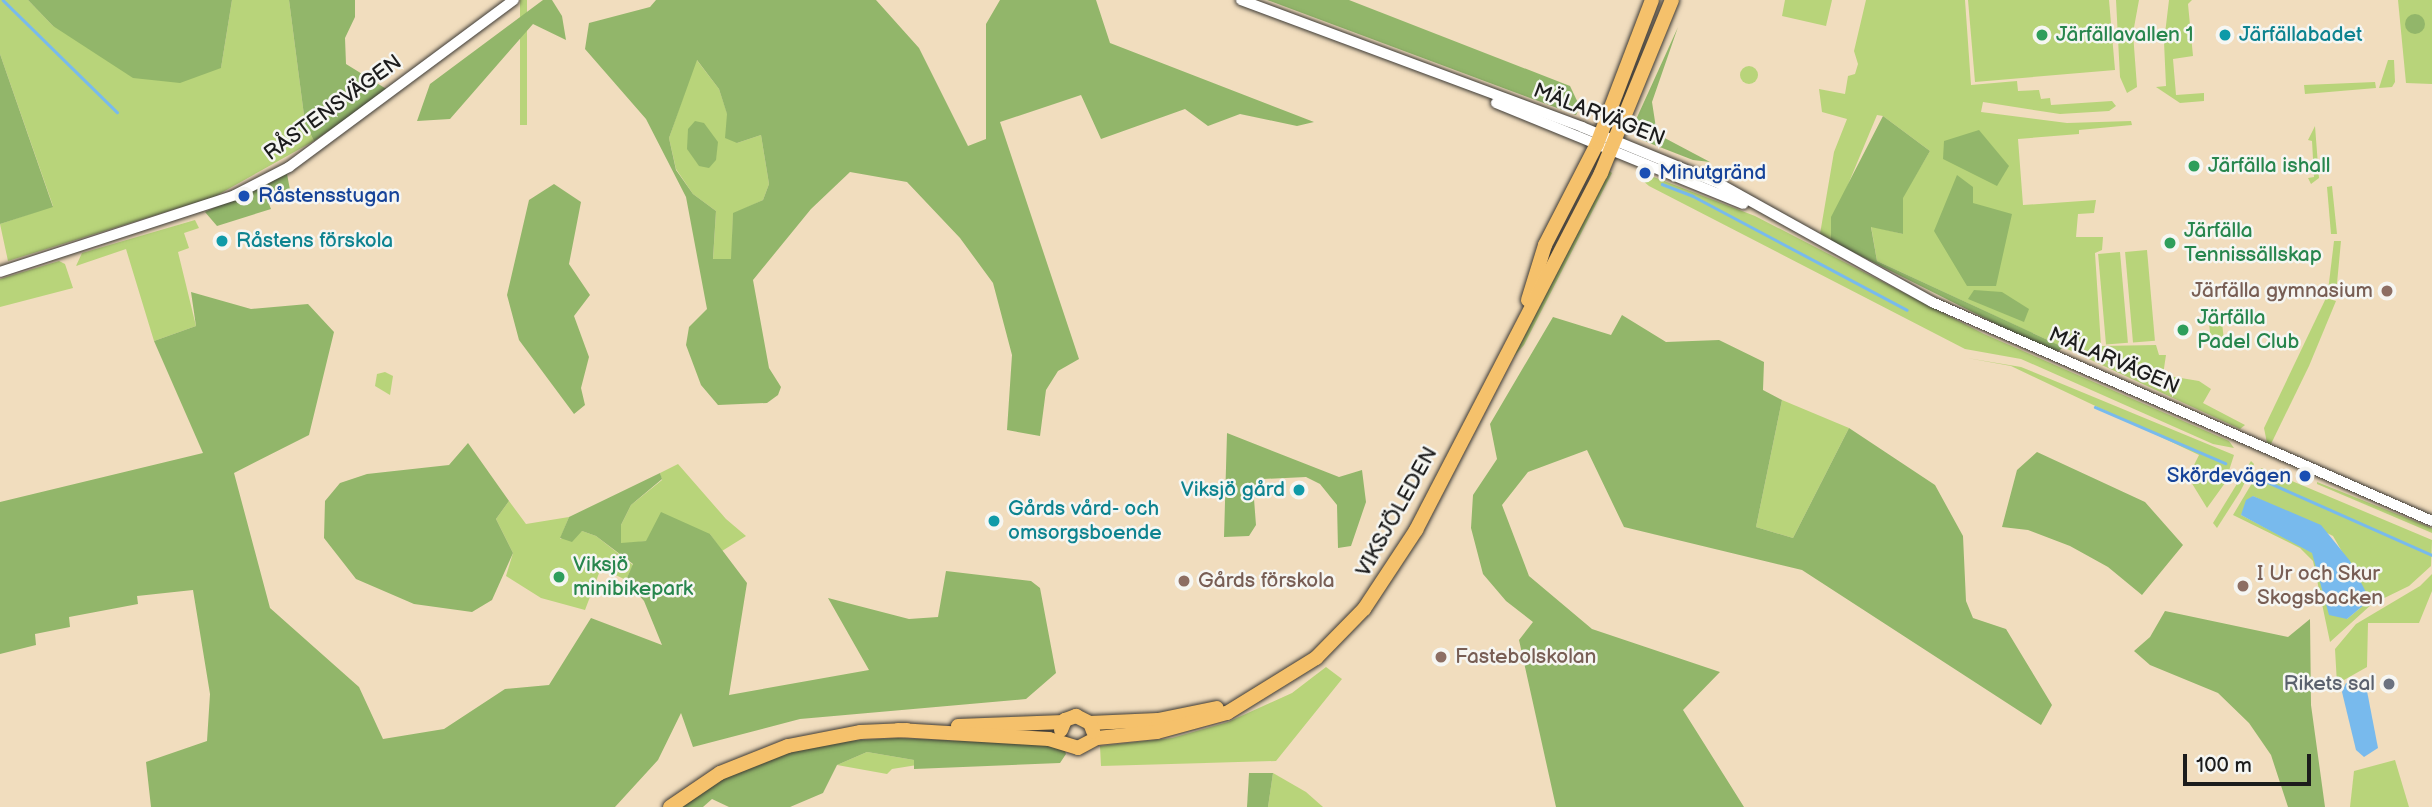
<!DOCTYPE html>
<html>
<head>
<meta charset="utf-8">
<style>
  body { margin:0 }
  #map { position:relative; width:2432px; height:807px; overflow:hidden; background:#f1ddbe; font-family:"Balsamiq Sans",sans-serif }
  div>[style] { position:absolute }
  .green>* { inset:0; background:#b8d47a; transform-origin:0 0 }
  .round { border-radius:50% }
  .forest>* { inset:0; background:#92b66a }
  .water>* { inset:0; background:#78baed }
  .stream>* { height:2.5px; margin:-1.25px; padding:0 1.25px; transform-origin:1.25px; border-radius:1.25px; background:#78baed }
  .roads { filter:drop-shadow(0 0 2px #3c3934) drop-shadow(0 0 2px #3c3934) }
  .minor>* { height:10px; margin:-5px; padding:0 5px; transform-origin:5px; border-radius:5px; background:#fff }
  .major>* { height:14px; margin:-7px; padding:0 7px; transform-origin:7px; border-radius:7px; background:#f5c16b }
  .dots>* { width:19px; height:19px; translate:-50% -50%; box-sizing:border-box; border:4px solid #f6f6f2; border-radius:50% }
  span { translate:-50% -50%; white-space:nowrap; text-align:center; line-height:1.15; -webkit-text-stroke:5px #f6f6f2; paint-order:stroke }
  .leisure-label { font-size:21px; color:#27864d }
  .left { translate:0 -50%; text-align:left }
  .culture-label { font-size:21px; color:#0d838f }
  .right { translate:-100% -50%; text-align:right }
  .street-label { font-size:21px; color:#1c1c1c }
  .transit-label { font-size:21px; color:#164399 }
  .education-label { font-size:21px; color:#785e54 }
  .worship-label { font-size:21px; color:#5b616d }
  .scale { position:absolute; left:2183px; top:754px; width:128px; height:32px; box-sizing:border-box; border:4px solid #1c1c1c; border-top:0; padding-left:9px; font-size:21px; line-height:24px; white-space:nowrap; color:#1c1c1c; -webkit-text-stroke:5px #f6f6f2; paint-order:stroke }
</style>
</head>
<body>
<div id="map">
  <div class="green">
    <i style="clip-path:polygon(0 0,28px 0,53px 26px,221px 68px,232px 0,289px 0,305px 123px,314px 141px,214px 197px,8px 261px,0 224px,53px 206px,0 54px)"></i>
    <i style="left:520px;top:0;width:7px;height:125px"></i>
    <i style="clip-path:polygon(1785px 0,1832px 0,1826px 26px,1782px 16px)"></i>
    <i style="clip-path:polygon(1866px 0,1965px 0,1971px 85px,2017px 81px,2018px 91px,2039px 90px,2041px 99px,2050px 98px,2051px 105px,2112px 101px,2116px 106px,2109px 111px,2060px 114px,1983px 102px,1981px 112px,2067px 123px,2131px 121px,2132px 125px,2079px 130px,2079px 134px,2018px 139px,2023px 205px,2096px 200px,2094px 213px,2078px 214px,2076px 237px,2103px 237px,2102px 250px,2095px 253px,2101px 346px,2156px 345px,2159px 355px,2166px 355px,2163px 375px,2199px 381px,2211px 389px,2203px 403px,2245px 425px,2240px 429px,1877px 261px,1871px 226px,1903px 234px,1902px 198px,1930px 151px,1883px 116px,1877px 115px,1837px 211px,1831px 241px,1820px 234px,1834px 152px,1847px 119px,1822px 112px,1819px 89px,1845px 94px,1848px 76px,1855px 74px,1858px 64px,1854px 51px)"></i>
    <i style="clip-path:polygon(1968px 0,2109px 0,2115px 70px,1975px 82px)"></i>
    <i style="clip-path:polygon(2116px 0,2139px 0,2133px 33px,2137px 87px,2127px 93px,2120px 77px)"></i>
    <i style="clip-path:polygon(2169px 0,2192px 0,2188px 4px,2193px 56px,2173px 59px,2176px 95px,2204px 93px,2204px 101px,2180px 103px,2156px 87px,2166px 86px,2164px 42px)"></i>
    <i style="clip-path:polygon(2398px 0,2432px 0,2432px 84px,2406px 83px)"></i>
    <i style="clip-path:polygon(696px 59px,719px 89px,737px 143px,761px 135px,769px 184px,763px 200px,733px 214px,732px 259px,713px 260px,716px 211px,693px 194px,676px 169px,669px 138px)"></i>
    <i style="clip-path:polygon(2388px 60px,2394px 60px,2395px 82px,2392px 87px,2379px 88px)"></i>
    <i class="round" style="left:1740px;top:66px;width:18px;height:18px"></i>
    <i style="clip-path:polygon(2375px 82px,2376px 88px,2305px 94px,2304px 85px)"></i>
    <i style="clip-path:polygon(2315px 126px,2319px 178px,2311px 184px,2308px 178px,2314px 177px,2312px 141px,2308px 140px)"></i>
    <i style="clip-path:polygon(1608px 170px,1612px 173px,1524px 345px,1508px 363px)"></i>
    <i style="clip-path:polygon(1646px 174px,1755px 216px,1984px 334px,2229px 441px,2234px 448px,2213px 444px,2021px 359px,1965px 349px,1649px 186px,1642px 180px)"></i>
    <i style="clip-path:polygon(2332px 186px,2337px 234px,2331px 234px,2327px 187px)"></i>
    <i style="clip-path:polygon(195px 220px,199px 228px,184px 233px,189px 248px,178px 252px,196px 326px,154px 341px,126px 249px,76px 266px,82px 253px)"></i>
    <i style="clip-path:polygon(2334px 241px,2341px 241px,2336px 294px,2328px 291px)"></i>
    <i style="left:2147px;top:250px;width:91px;height:22px;rotate:85deg"></i>
    <i style="left:2120px;top:252px;width:91px;height:22px;rotate:85deg"></i>
    <i style="clip-path:polygon(59px 261px,65px 264px,73px 288px,0 307px,0 279px)"></i>
    <i style="clip-path:polygon(2326px 298px,2336px 301px,2309px 366px,2271px 444px,2267px 443px,2264px 428px)"></i>
    <i style="left:2222px;top:322px;width:27px;height:13px;rotate:84deg"></i>
    <i style="clip-path:polygon(1967px 358px,2021px 367px,2234px 455px,2225px 483px,2207px 508px,2188px 477px,2199px 455px,2011px 366px)"></i>
    <i style="clip-path:polygon(385px 372px,393px 376px,390px 395px,375px 386px,377px 374px)"></i>
    <i style="clip-path:polygon(1782px 400px,1849px 428px,1793px 538px,1756px 527px)"></i>
    <i style="clip-path:polygon(2251px 461px,2254px 464px,2240px 492px,2217px 528px,2213px 523px)"></i>
    <i style="clip-path:polygon(678px 464px,726px 519px,746px 536px,722px 551px,710px 534px,621px 544px,621px 525px,631px 505px,662px 480px,660px 473px)"></i>
    <i style="clip-path:polygon(evenodd,2261px 468px,2432px 540px,2431px 566px,2409px 586px,2372px 604px,2330px 642px,2313px 561px,2300px 548px,2233px 515px,2261px 468px,2253px 496px,2333px 536px,2370px 600px,2347px 619px,2312px 552px,2241px 515px,2253px 496px)"></i>
    <i style="clip-path:polygon(2317px 482px,2432px 528px,2432px 533px,2317px 484px)"></i>
    <i style="clip-path:polygon(509px 501px,526px 524px,569px 517px,560px 539px,582px 531px,596px 536px,633px 565px,626px 580px,601px 568px,585px 610px,541px 598px,506px 576px,513px 553px,496px 519px)"></i>
    <i style="clip-path:polygon(2432px 574px,2432px 591px,2419px 623px,2368px 623px,2367px 667px,2337px 684px,2335px 649px,2356px 624px,2420px 586px)"></i>
    <i style="clip-path:polygon(1326px 667px,1342px 679px,1276px 761px,1101px 766px,1100px 746px,1172px 738px,1228px 722px,1292px 693px)"></i>
    <i style="clip-path:polygon(867px 752px,914px 760px,917px 765px,892px 769px,887px 774px,837px 765px)"></i>
    <i style="clip-path:polygon(2395px 760px,2409px 807px,2350px 807px,2354px 771px)"></i>
    <i style="clip-path:polygon(1273px 773px,1306px 792px,1323px 807px,1268px 807px)"></i>
  </div>
  <div class="forest">
    <i style="clip-path:polygon(28px 0,232px 0,221px 68px,180px 83px,133px 78px,53px 26px)"></i>
    <i style="clip-path:polygon(289px 0,355px 0,355px 17px,345px 38px,346px 64px,388px 90px,314px 141px,305px 123px)"></i>
    <i style="clip-path:polygon(543px 0,552px 0,562px 16px,566px 40px,533px 24px,450px 119px,417px 121px,430px 84px)"></i>
    <i style="clip-path:polygon(evenodd,656px 0,876px 0,919px 48px,968px 146px,986px 139px,986px 24px,1000px 0,1096px 0,1110px 43px,1314px 122px,1297px 126px,1240px 114px,1208px 126px,1185px 109px,1101px 139px,1081px 95px,1000px 122px,1079px 359px,1058px 371px,1046px 390px,1040px 436px,1007px 430px,1012px 355px,993px 283px,960px 238px,907px 182px,850px 172px,811px 209px,753px 280px,769px 368px,781px 387px,778px 395px,767px 403px,718px 405px,701px 385px,686px 345px,689px 327px,707px 309px,686px 197px,646px 119px,585px 49px,589px 23px,650px 7px,656px 0,697px 60px,719px 89px,727px 114px,725px 138px,737px 143px,761px 135px,769px 184px,763px 200px,733px 213px,731px 259px,713px 259px,716px 211px,693px 194px,676px 170px,669px 138px,697px 60px)"></i>
    <i style="clip-path:polygon(1267px 0,1349px 0,1570px 86px,1580px 107px,1576px 115px)"></i>
    <i class="round" style="left:2405px;top:14px;width:20px;height:20px"></i>
    <i style="clip-path:polygon(1678px 27px,1652px 102px,1656px 128px,1659px 135px,1710px 162px,1693px 160px,1639px 139px,1635px 133px,1634px 124px)"></i>
    <i style="clip-path:polygon(0 54px,53px 207px,0 224px)"></i>
    <i style="clip-path:polygon(1883px 116px,1930px 151px,1903px 198px,1903px 234px,1871px 227px,1877px 261px,2063px 347px,2059px 351px,2042px 347px,1831px 241px,1831px 217px)"></i>
    <i style="clip-path:polygon(695px 121px,704px 123px,718px 142px,716px 160px,709px 168px,699px 166px,687px 149px,688px 129px)"></i>
    <i style="clip-path:polygon(1979px 130px,2009px 166px,1997px 186px,1943px 159px,1944px 141px)"></i>
    <i style="clip-path:polygon(287px 174px,291px 195px,269px 204px,271px 209px,217px 226px,205px 212px)"></i>
    <i style="clip-path:polygon(1957px 175px,1973px 187px,1973px 203px,2012px 214px,1996px 286px,1967px 286px,1934px 231px)"></i>
    <i style="clip-path:polygon(554px 184px,581px 202px,569px 264px,590px 295px,574px 316px,589px 357px,581px 388px,585px 405px,574px 414px,519px 340px,507px 295px,529px 200px)"></i>
    <i style="clip-path:polygon(1974px 290px,2002px 292px,2029px 309px,2024px 322px,1968px 299px)"></i>
    <i style="clip-path:polygon(191px 292px,251px 309px,308px 304px,334px 332px,309px 435px,234px 473px,270px 608px,359px 687px,383px 739px,444px 729px,505px 689px,549px 685px,591px 618px,662px 645px,644px 601px,626px 580px,633px 564px,596px 536px,582px 531px,572px 542px,560px 538px,569px 517px,660px 473px,662px 479px,631px 505px,621px 525px,621px 543px,646px 541px,661px 512px,710px 534px,747px 583px,729px 695px,869px 670px,828px 598px,909px 619px,938px 617px,946px 571px,1031px 581px,1040px 588px,1056px 673px,1026px 699px,800px 719px,693px 747px,681px 713px,658px 760px,615px 807px,151px 807px,146px 762px,207px 741px,210px 694px,193px 590px,137px 596px,138px 604px,69px 617px,70px 627px,35px 634px,36px 645px,0 654px,0 502px,203px 453px,154px 341px,196px 326px)"></i>
    <i style="clip-path:polygon(1622px 315px,1666px 342px,1719px 340px,1764px 362px,1763px 390px,1782px 400px,1756px 527px,1793px 538px,1849px 428px,1935px 485px,1963px 536px,1966px 601px,1973px 618px,2006px 629px,2052px 705px,2041px 725px,1802px 570px,1624px 527px,1587px 450px,1528px 472px,1502px 505px,1529px 576px,1592px 629px,1720px 672px,1683px 710px,1744px 807px,1556px 807px,1519px 640px,1533px 622px,1506px 601px,1483px 574px,1471px 528px,1473px 495px,1497px 459px,1490px 424px,1553px 317px,1611px 335px)"></i>
    <i style="clip-path:polygon(1227px 433px,1339px 477px,1362px 470px,1366px 502px,1351px 546px,1338px 548px,1337px 505px,1320px 484px,1306px 477px,1263px 479px,1254px 499px,1256px 525px,1249px 536px,1224px 537px)"></i>
    <i style="clip-path:polygon(468px 443px,509px 501px,496px 519px,513px 553px,492px 600px,472px 612px,414px 604px,356px 579px,324px 538px,325px 501px,340px 483px,367px 474px,449px 465px)"></i>
    <i style="clip-path:polygon(2037px 452px,2145px 502px,2183px 545px,2142px 595px,2108px 567px,2070px 546px,2028px 530px,2002px 527px,2017px 470px)"></i>
    <i style="clip-path:polygon(2165px 611px,2288px 637px,2310px 619px,2311px 705px,2325px 807px,2288px 807px,2271px 755px,2249px 723px,2218px 693px,2150px 665px,2134px 651px,2150px 637px)"></i>
    <i style="clip-path:polygon(898px 738px,1050px 745px,1064px 748px,1066px 754px,1060px 763px,914px 769px,914px 760px,867px 752px,837px 765px,823px 793px,790px 807px,729px 807px,712px 799px,703px 807px,680px 807px,721px 778px,755px 763px,825px 742px)"></i>
    <i style="clip-path:polygon(1249px 773px,1273px 773px,1268px 807px,1247px 807px)"></i>
  </div>
  <div class="water">
    <i style="clip-path:polygon(2253px 496px,2321px 525px,2350px 561px,2370px 600px,2347px 619px,2329px 615px,2312px 553px,2241px 515px,2246px 500px)"></i>
    <i style="clip-path:polygon(2356px 681px,2367px 691px,2378px 748px,2364px 757px,2356px 750px,2342px 692px,2346px 683px)"></i>
  </div>
  <div class="stream">
    <i style="left:3px;top:0;width:160px;rotate:44.5deg"></i>
    <i style="left:1662px;top:184px;width:33px;rotate:21deg"></i>
    <i style="left:1693px;top:196px;width:242px;rotate:28deg"></i>
    <i style="left:2095px;top:407px;width:142px;rotate:23.3deg"></i>
    <i style="left:2263px;top:480px;width:185px;rotate:23.9deg"></i>
  </div>
  <div class="roads">
    <div class="minor">
      <i style="left:1241px;top:0;width:364px;rotate:20.4deg"></i>
      <i style="left:1582px;top:127px;width:149px;rotate:22.4deg"></i>
      <i style="left:1720px;top:184px;width:243px;rotate:29.1deg"></i>
      <i style="left:1932px;top:302px;width:546px;rotate:23.65deg"></i>
      <i style="left:1496px;top:103px;width:267px;rotate:22.2deg"></i>
      <i style="left:0;top:272px;width:247px;rotate:-18.1deg"></i>
      <i style="left:235px;top:195px;width:61px;rotate:-27.4deg"></i>
      <i style="left:289px;top:167px;width:280px;rotate:-36.6deg"></i>
    </div>
    <div class="major">
      <i style="left:1528px;top:300px;width:58px;rotate:-72.8deg"></i>
      <i style="left:1545px;top:245px;width:114px;rotate:-62.8deg"></i>
      <i style="left:1597px;top:144px;width:154px;rotate:-69.1deg"></i>
      <i style="left:1090px;top:723px;width:68px;rotate:-2.5deg"></i>
      <i style="left:1158px;top:720px;width:60px;rotate:-11.5deg"></i>
      <i style="left:958px;top:726px;width:106px;rotate:-2.2deg"></i>
      <i style="left:898px;top:730px;width:151px;rotate:3.4deg"></i>
      <i style="left:1049px;top:739px;width:30px;rotate:17deg"></i>
      <i style="left:1078px;top:748px;width:21px;rotate:-28deg"></i>
      <i style="left:1097px;top:738px;width:60px;rotate:-5.7deg"></i>
      <i style="left:1157px;top:732px;width:73px;rotate:-15.2deg"></i>
      <i style="left:1227px;top:713px;width:105px;rotate:-31.7deg"></i>
      <i style="left:1316px;top:658px;width:69px;rotate:-45.6deg"></i>
      <i style="left:1364px;top:609px;width:95px;rotate:-56.6deg"></i>
      <i style="left:1416px;top:530px;width:402px;rotate:-62.6deg"></i>
      <i style="left:1601px;top:173px;width:187px;rotate:-67.7deg"></i>
      <i style="left:1061px;top:730px;width:11px;rotate:-68deg"></i>
      <i style="left:1065px;top:720px;width:12px;rotate:-20deg"></i>
      <i style="left:1076px;top:716px;width:16px;rotate:27deg"></i>
      <i style="left:1090px;top:723px;width:9px;rotate:69deg"></i>
      <i style="left:670px;top:807px;width:60px;rotate:-34.2deg"></i>
      <i style="left:720px;top:773px;width:73px;rotate:-21.7deg"></i>
      <i style="left:788px;top:746px;width:73px;rotate:-11deg"></i>
      <i style="left:860px;top:732px;width:47px;rotate:-2.4deg"></i>
    </div>
  </div>
  <div class="dots">
    <i style="left:2042px;top:35px;background:#2e9e5b"></i>
    <i style="left:2225px;top:35px;background:#0f9aa8"></i>
    <i style="left:2194px;top:166px;background:#2e9e5b"></i>
    <i style="left:1645px;top:173px;background:#1a4fb4"></i>
    <i style="left:244px;top:196px;background:#1a4fb4"></i>
    <i style="left:222px;top:241px;background:#0f9aa8"></i>
    <i style="left:2170px;top:243px;background:#2e9e5b"></i>
    <i style="left:2387px;top:291px;background:#8d6e63"></i>
    <i style="left:2183px;top:330px;background:#2e9e5b"></i>
    <i style="left:2305px;top:476px;background:#1a4fb4"></i>
    <i style="left:1299px;top:490px;background:#0f9aa8"></i>
    <i style="left:994px;top:521px;background:#0f9aa8"></i>
    <i style="left:559px;top:577px;background:#2e9e5b"></i>
    <i style="left:1184px;top:581px;background:#8d6e63"></i>
    <i style="left:2243px;top:586px;background:#8d6e63"></i>
    <i style="left:1441px;top:657px;background:#8d6e63"></i>
    <i style="left:2389px;top:684px;background:#6b7280"></i>
  </div>
  <div class="leisure-label">
    <span class="left" style="left:2056px;top:35px">Järfällavallen 1</span>
    <span class="left" style="left:2208px;top:166px">Järfälla ishall</span>
    <span class="left" style="left:2184px;top:243px">Järfälla<br>Tennissällskap</span>
    <span class="left" style="left:2197px;top:330px">Järfälla<br>Padel Club</span>
    <span class="left" style="left:573px;top:577px">Viksjö<br>minibikepark</span>
  </div>
  <div class="culture-label">
    <span class="left" style="left:2239px;top:35px">Järfällabadet</span>
    <span class="left" style="left:236px;top:241px">Råstens förskola</span>
    <span class="right" style="left:1285px;top:490px">Viksjö gård</span>
    <span class="left" style="left:1008px;top:521px">Gårds vård- och<br>omsorgsboende</span>
  </div>
  <div class="street-label">
    <span style="left:333px;top:108px;rotate:-36deg">RÅSTENSVÄGEN</span>
    <span style="left:1599px;top:115px;rotate:21deg">MÄLARVÄGEN</span>
    <span style="left:2114px;top:361px;rotate:23deg">MÄLARVÄGEN</span>
    <span style="left:1397px;top:512px;rotate:-61deg">VIKSJÖLEDEN</span>
  </div>
  <div class="transit-label">
    <span class="left" style="left:1659px;top:173px">Minutgränd</span>
    <span class="left" style="left:258px;top:196px">Råstensstugan</span>
    <span class="right" style="left:2291px;top:476px">Skördevägen</span>
  </div>
  <div class="education-label">
    <span class="right" style="left:2373px;top:291px">Järfälla gymnasium</span>
    <span class="left" style="left:2257px;top:586px">I Ur och Skur<br>Skogsbacken</span>
    <span class="left" style="left:1198px;top:581px">Gårds förskola</span>
    <span class="left" style="left:1455px;top:657px">Fastebolskolan</span>
  </div>
  <div class="worship-label">
    <span class="right" style="left:2375px;top:684px">Rikets sal</span>
  </div>
  <div class="scale">100 m</div>
</div>
</body>
</html>
